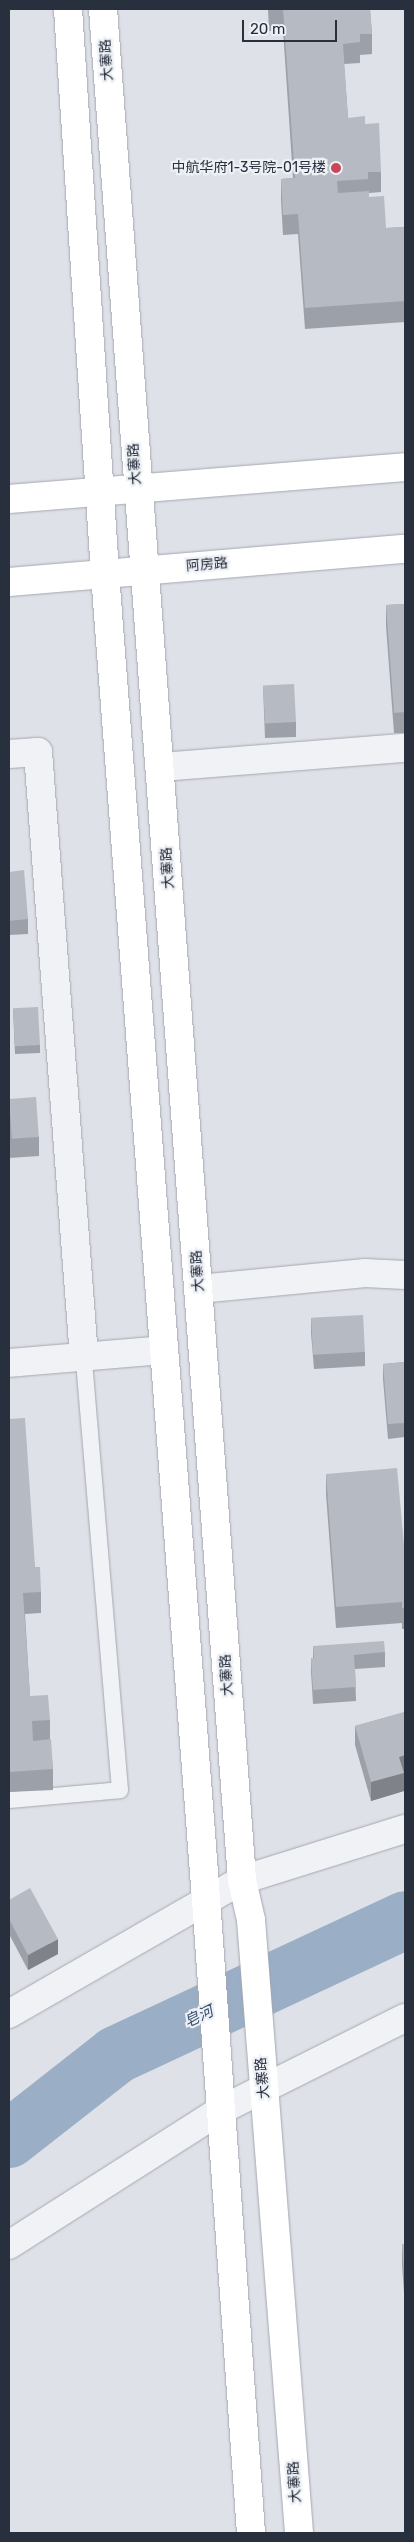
<!DOCTYPE html>
<html>
<head>
<meta charset="utf-8">
<style>
  body { margin:0 }
  #map { position:relative; width:414px; height:2542px; overflow:hidden; background:#dee1e7; font-family:Rubik,"Noto Sans SC",sans-serif }
  div>[style] { position:absolute }
  .river>* { height:58px; margin:-29px; padding:0 29px; transform-origin:29px; border-radius:29px; background:#9aaec6 }
  .roads { filter:drop-shadow(0 0 1px #a4a8b1) drop-shadow(0 0 1px #a4a8b1) }
  .lane>* { height:16px; margin:-8px; padding:0 8px; transform-origin:8px; border-radius:8px; background:#f0f2f5 }
  .street>* { height:28px; margin:-14px; padding:0 14px; transform-origin:14px; border-radius:14px; background:#f0f2f5 }
  .secondary>* { height:28px; margin:-14px; padding:0 14px; transform-origin:14px; border-radius:14px; background:#fff }
  .wall>* { inset:0; background:#9ca0a8; transform-origin:0 0 }
  .shaded-wall>* { inset:0; background:#7f8288 }
  .building>* { inset:0; background:#b5bac3; transform-origin:0 0 }
  .dots>* { width:14px; height:14px; translate:-50% -50%; box-sizing:border-box; border:2px solid #edf0f5; border-radius:50% }
  span { translate:-50% -50%; white-space:nowrap; text-align:center; line-height:1.15; -webkit-text-stroke:4.5px #edf0f5; paint-order:stroke }
  .street-label { font-size:14px; color:#282f3d }
  .poi-label { font-size:14px; color:#282f3d }
  .right { translate:-100% -50%; text-align:right }
  .water-label { font-size:15px; color:#334d6f; font-style:italic }
  .frame { position:absolute; inset:0; border:10px solid #282f3d; pointer-events:none }
  .scale { position:absolute; left:242px; top:20px; width:95px; height:22px; box-sizing:border-box; border:2px solid #282f3d; border-top:0; padding-left:6px; font-size:15px; line-height:18px; white-space:nowrap; color:#282f3d; -webkit-text-stroke:4px #edf0f5; paint-order:stroke }
</style>
</head>
<body>
<div id="map">
  <div class="river">
    <i style="left:9px;top:2139px;width:136px;rotate:-38.1deg"></i>
    <i style="left:116px;top:2055px;width:319px;rotate:-25deg"></i>
  </div>
  <div class="roads">
    <div class="lane">
      <i style="left:9px;top:1800px;width:111px;rotate:-5.1deg"></i>
      <i style="left:120px;top:1790px;width:434px;rotate:-94.8deg"></i>
    </div>
    <div class="street">
      <i style="left:9px;top:754px;width:29px;rotate:-4deg"></i>
      <i style="left:38px;top:752px;width:607px;rotate:85.65deg"></i>
      <i style="left:161px;top:767px;width:245px;rotate:-4.5deg"></i>
      <i style="left:199px;top:1289px;width:167px;rotate:-5.5deg"></i>
      <i style="left:365px;top:1273px;width:40px;rotate:2.9deg"></i>
      <i style="left:9px;top:1363px;width:155px;rotate:-4.8deg"></i>
      <i style="left:9px;top:2014px;width:269px;rotate:-29.9deg"></i>
      <i style="left:242px;top:1880px;width:171px;rotate:-17.4deg"></i>
      <i style="left:9px;top:2245px;width:249px;rotate:-32.5deg"></i>
      <i style="left:219px;top:2111px;width:208px;rotate:-26.6deg"></i>
    </div>
    <div class="secondary">
      <i style="left:68px;top:9px;width:566px;rotate:86.25deg"></i>
      <i style="left:105px;top:574px;width:1329px;rotate:85.64deg"></i>
      <i style="left:206px;top:1899px;width:636px;rotate:85.94deg"></i>
      <i style="left:103px;top:9px;width:1876px;rotate:85.75deg"></i>
      <i style="left:242px;top:1880px;width:41px;rotate:77.3deg"></i>
      <i style="left:251px;top:1920px;width:615px;rotate:85.52deg"></i>
      <i style="left:9px;top:499px;width:397px;rotate:-4.6deg"></i>
      <i style="left:9px;top:582px;width:397px;rotate:-4.8deg"></i>
    </div>
  </div>
  <div class="wall">
    <i style="clip-path:polygon(268px 9px,370px 9px,372px 34px,372px 54px,360px 55px,360px 63px,344px 64px,348px 118px,365px 124px,381px 172px,381px 192px,369px 193px,369px 197px,386px 228px,405px 227px,405px 322px,305px 329px,298px 234px,283px 235px,281px 200px,281px 179px,293px 178px,283px 30px,269px 31px)"></i>
    <i style="clip-path:polygon(405px 604px,405px 733px,394px 733px,386px 626px,386px 605px)"></i>
    <i style="clip-path:polygon(263px 686px,296px 722px,296px 737px,265px 738px)"></i>
    <i style="clip-path:polygon(9px 872px,28px 919px,28px 934px,9px 935px)"></i>
    <i style="clip-path:polygon(13px 1009px,40px 1045px,40px 1053px,15px 1054px)"></i>
    <i style="clip-path:polygon(9px 1099px,39px 1137px,39px 1156px,9px 1158px)"></i>
    <i style="clip-path:polygon(311px 1318px,365px 1352px,365px 1366px,314px 1369px,311px 1333px)"></i>
    <i style="clip-path:polygon(405px 1362px,405px 1437px,388px 1439px,383px 1379px,383px 1364px)"></i>
    <i style="clip-path:polygon(9px 1419px,35px 1567px,41px 1592px,41px 1613px,25px 1614px,30px 1696px,50px 1720px,50px 1740px,53px 1769px,53px 1790px,9px 1792px)"></i>
    <i style="clip-path:polygon(326px 1474px,404px 1545px,405px 1545px,405px 1629px,402px 1629px,402px 1623px,336px 1628px,326px 1494px)"></i>
    <i style="clip-path:polygon(313px 1646px,385px 1652px,385px 1667px,355px 1669px,356px 1701px,313px 1704px,311px 1672px,311px 1658px,313px 1658px)"></i>
    <i style="clip-path:polygon(405px 1712px,405px 1773px,404px 1774px,404px 1791px,371px 1801px,355px 1745px,355px 1726px)"></i>
    <i style="clip-path:polygon(9px 1900px,58px 1954px,28px 1970px,9px 1934px)"></i>
    <i style="left:404px;top:2212px;width:1px;height:21px"></i>
    <i style="clip-path:polygon(402px 2244px,405px 2244px,405px 2307px,402px 2265px)"></i>
  </div>
  <div class="shaded-wall">
    <i style="clip-path:polygon(405px 1755px,405px 1773px,404px 1774px,404px 1791px,371px 1801px,371px 1782px,399px 1757px)"></i>
    <i style="clip-path:polygon(58px 1939px,58px 1954px,28px 1970px,28px 1955px)"></i>
  </div>
  <div class="building">
    <i style="clip-path:polygon(269px 9px,370px 9px,372px 34px,360px 34px,360px 42px,343px 44px,348px 118px,365px 116px,365px 124px,379px 123px,381px 172px,368px 172px,368px 179px,337px 181px,338px 193px,369px 191px,369px 197px,384px 196px,386px 228px,405px 227px,405px 301px,305px 308px,298px 214px,283px 215px,281px 179px,295px 178px,283px 9px,269px 10px)"></i>
    <i style="clip-path:polygon(405px 604px,405px 712px,394px 713px,386px 605px)"></i>
    <i style="left:294px;top:684px;width:38px;height:31px;rotate:87deg"></i>
    <i style="clip-path:polygon(24px 870px,28px 919px,9px 921px,9px 872px)"></i>
    <i style="left:38px;top:1007px;width:38px;height:25px;rotate:87deg"></i>
    <i style="left:36px;top:1097px;width:40px;height:27px;rotate:86deg"></i>
    <i style="left:363px;top:1315px;width:37px;height:52px;rotate:87deg"></i>
    <i style="clip-path:polygon(405px 1362px,405px 1423px,388px 1424px,383px 1364px)"></i>
    <i style="clip-path:polygon(25px 1418px,35px 1567px,40px 1567px,41px 1592px,23px 1593px,30px 1696px,48px 1695px,50px 1720px,32px 1721px,33px 1741px,51px 1739px,53px 1769px,9px 1772px,9px 1419px)"></i>
    <i style="clip-path:polygon(397px 1468px,404px 1545px,405px 1545px,405px 1608px,402px 1608px,402px 1602px,336px 1607px,326px 1474px)"></i>
    <i style="clip-path:polygon(384px 1641px,385px 1652px,354px 1655px,356px 1687px,313px 1690px,311px 1658px,314px 1658px,313px 1646px)"></i>
    <i style="clip-path:polygon(405px 1712px,405px 1755px,399px 1757px,404px 1773px,371px 1782px,355px 1726px)"></i>
    <i style="clip-path:polygon(30px 1888px,58px 1939px,28px 1955px,9px 1919px,9px 1900px)"></i>
    <i style="clip-path:polygon(402px 2244px,405px 2244px,405px 2287px)"></i>
  </div>
  <div class="dots">
    <i style="left:336px;top:168px;background:#c94657"></i>
  </div>
  <div class="street-label">
    <span style="left:107px;top:60px;rotate:-94deg">大寨路</span>
    <span style="left:135px;top:464px;rotate:-94deg">大寨路</span>
    <span style="left:207px;top:565px;rotate:-5deg">阿房路</span>
    <span style="left:168px;top:868px;rotate:-94deg">大寨路</span>
    <span style="left:198px;top:1271px;rotate:-94deg">大寨路</span>
    <span style="left:227px;top:1675px;rotate:-94deg">大寨路</span>
    <span style="left:263px;top:2078px;rotate:-95deg">大寨路</span>
    <span style="left:295px;top:2482px;rotate:-94deg">大寨路</span>
  </div>
  <div class="poi-label">
    <span class="right" style="left:326px;top:168px">中航华府1-3号院-01号楼</span>
  </div>
  <div class="water-label">
    <span style="left:199px;top:2017px;rotate:-25deg">皂河</span>
  </div>
  <div class="frame"></div>
  <div class="scale">20 m</div>
</div>
</body>
</html>
